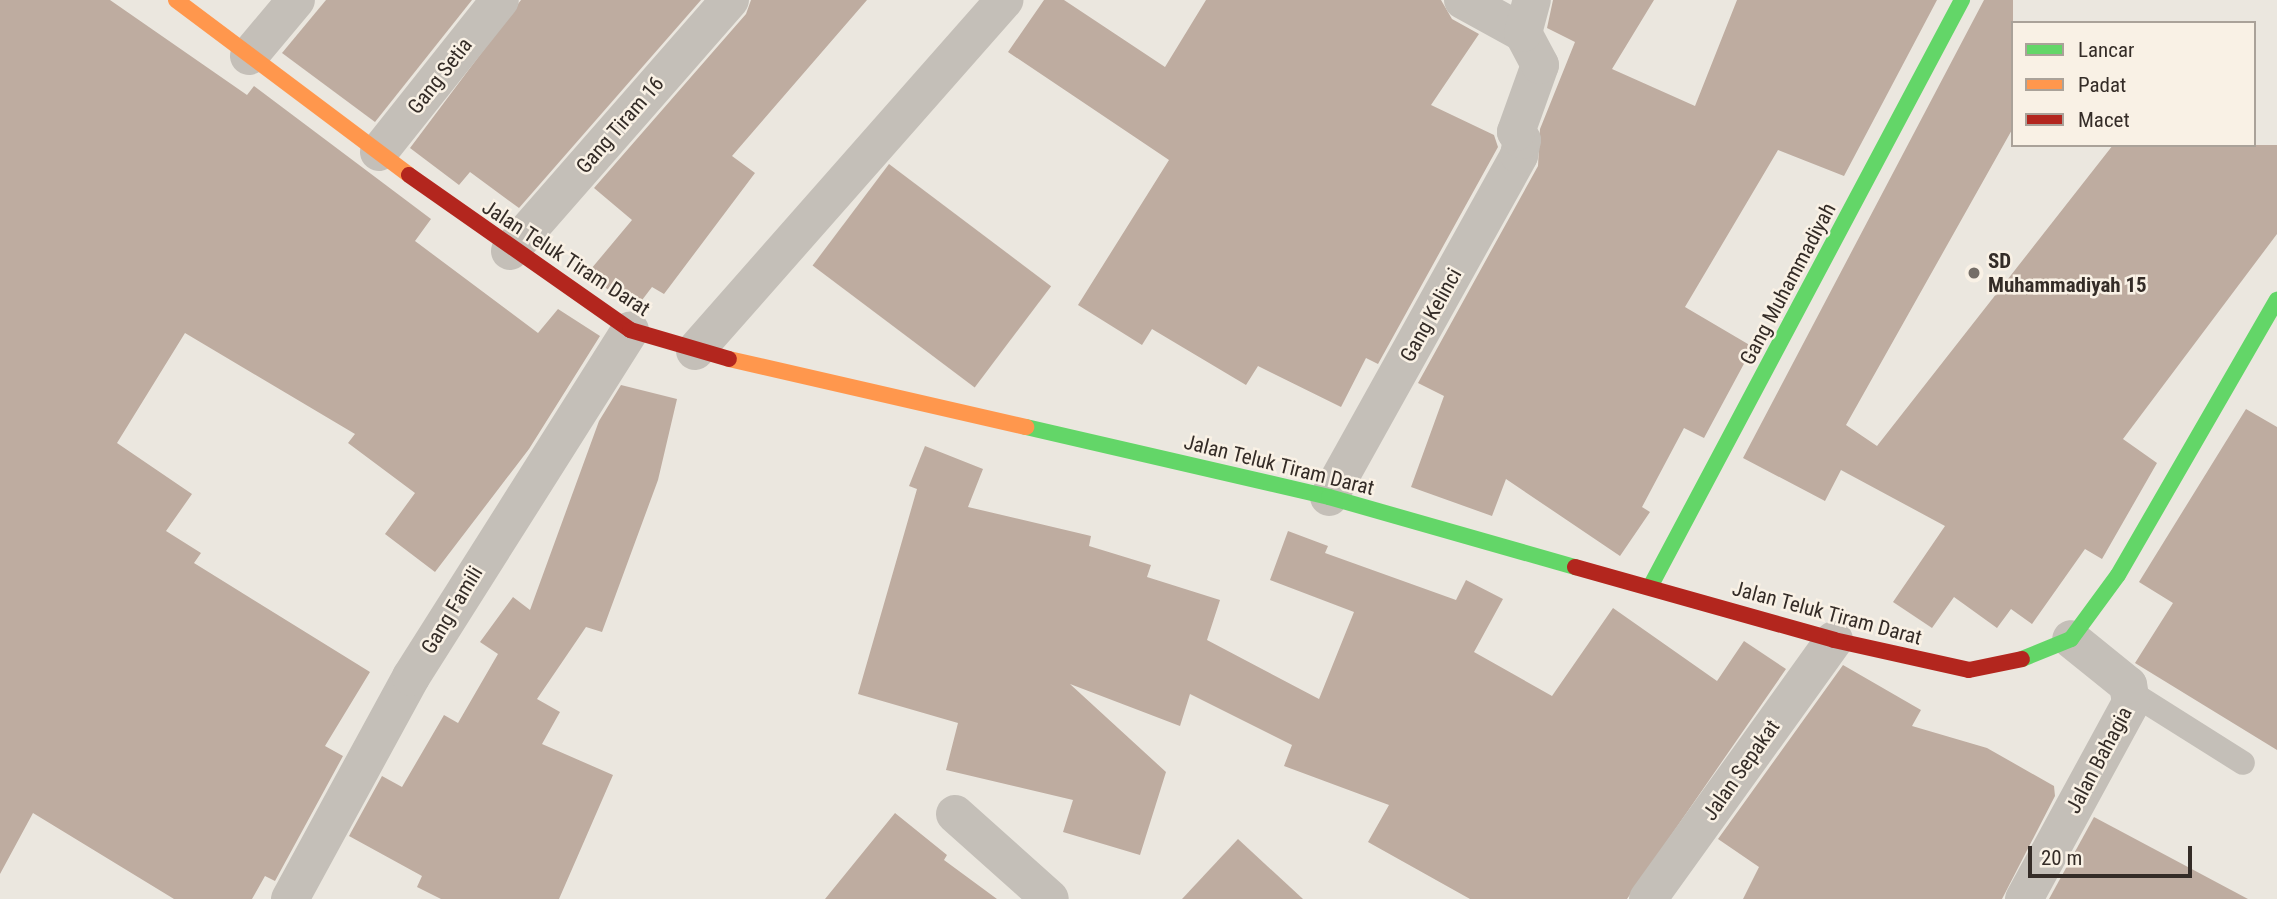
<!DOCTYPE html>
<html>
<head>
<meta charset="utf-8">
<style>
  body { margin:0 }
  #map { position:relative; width:2277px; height:899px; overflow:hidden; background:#ebe7df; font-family:"Roboto Condensed",sans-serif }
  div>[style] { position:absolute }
  .building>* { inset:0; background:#beaca0; transform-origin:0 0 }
  .lane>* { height:24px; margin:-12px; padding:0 12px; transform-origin:12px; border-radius:12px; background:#c4bfb8 }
  .street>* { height:38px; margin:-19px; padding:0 19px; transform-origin:19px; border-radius:19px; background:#c4bfb8 }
  .fast>* { height:16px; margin:-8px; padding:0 8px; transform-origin:8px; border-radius:8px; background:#63d668 }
  .slow>* { height:16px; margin:-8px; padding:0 8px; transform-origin:8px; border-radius:8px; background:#ff974d }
  .jam>* { height:16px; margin:-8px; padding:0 8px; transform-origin:8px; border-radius:8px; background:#b3261e }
  .dots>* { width:19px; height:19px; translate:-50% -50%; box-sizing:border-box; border:4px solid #f9f1e5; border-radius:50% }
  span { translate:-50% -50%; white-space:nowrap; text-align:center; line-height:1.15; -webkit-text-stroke:5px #f9f1e5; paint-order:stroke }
  .street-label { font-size:21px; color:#342c27 }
  .poi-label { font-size:21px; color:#342c27; font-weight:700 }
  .left { translate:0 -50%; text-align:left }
  .legend { position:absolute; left:2011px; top:21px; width:245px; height:126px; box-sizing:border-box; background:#f9f1e5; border:2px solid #aaa299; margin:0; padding:9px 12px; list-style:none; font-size:21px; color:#342c27 }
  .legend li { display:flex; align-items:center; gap:14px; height:35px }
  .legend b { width:35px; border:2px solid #aaa299 }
  .scale { position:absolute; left:2028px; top:846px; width:164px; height:32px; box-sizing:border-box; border:4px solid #342c27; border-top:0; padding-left:9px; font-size:21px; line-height:24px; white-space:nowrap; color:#342c27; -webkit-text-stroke:5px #f9f1e5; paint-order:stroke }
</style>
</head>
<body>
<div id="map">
  <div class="building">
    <i style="clip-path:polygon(0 0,110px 0,247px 95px,254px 86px,431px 219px,415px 241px,538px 333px,558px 309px,600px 336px,529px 449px,435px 572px,385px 534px,415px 493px,348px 443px,355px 434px,185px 333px,117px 443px,192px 494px,166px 531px,201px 553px,194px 563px,370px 672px,325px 746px,343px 756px,275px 881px,265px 876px,252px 899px,174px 899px,33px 813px,0 874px)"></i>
    <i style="clip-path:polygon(326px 0,472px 0,375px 122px,282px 53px)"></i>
    <i style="clip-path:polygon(521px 0,701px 0,519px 208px,470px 172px,459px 185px,410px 148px)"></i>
    <i style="clip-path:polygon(751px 0,867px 0,732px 156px,755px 173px,664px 294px,652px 287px,636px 308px,586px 275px,632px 220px,594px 188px,746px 14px)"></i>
    <i style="clip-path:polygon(1044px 0,1064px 0,1165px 67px,1206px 0,1441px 0,1452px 19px,1479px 34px,1431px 105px,1494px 135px,1498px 147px,1378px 364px,1366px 358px,1341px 407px,1258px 366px,1246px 385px,1152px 329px,1142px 345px,1078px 305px,1169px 160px,1008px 52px)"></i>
    <i style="clip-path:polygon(1553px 0,1654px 0,1612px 69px,1695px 106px,1737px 0,1937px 0,1844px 176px,1778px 150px,1685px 307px,1753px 347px,1704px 438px,1684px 428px,1642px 507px,1650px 512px,1620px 556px,1506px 479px,1492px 516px,1411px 487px,1444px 396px,1418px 383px,1538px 166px,1540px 129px,1575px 42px,1547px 28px)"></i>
    <i style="clip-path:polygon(1984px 0,2013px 0,2013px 128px,1846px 425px,1877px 446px,2113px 145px,2277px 145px,2277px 234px,2123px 439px,2157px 463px,2102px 559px,2085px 549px,2032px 624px,2011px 609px,1997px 628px,1954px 597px,1932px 628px,1893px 602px,1945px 526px,1841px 470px,1825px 501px,1743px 458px)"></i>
    <i style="left:889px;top:164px;width:203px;height:127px;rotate:37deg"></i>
    <i style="clip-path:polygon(621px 385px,677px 399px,658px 480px,602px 632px,586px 627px,537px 699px,560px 712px,542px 744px,613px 775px,559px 899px,441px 899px,417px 887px,422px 876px,349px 836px,382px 776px,402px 787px,444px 715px,458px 723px,498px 654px,480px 642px,513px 597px,530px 610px,599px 421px)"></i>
    <i style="clip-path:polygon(2246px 409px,2277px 427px,2277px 750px,2135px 663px,2173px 603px,2139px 582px)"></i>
    <i style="clip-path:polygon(925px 446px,983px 469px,968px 507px,1091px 536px,1089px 546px,1151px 565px,1147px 577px,1220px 600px,1207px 640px,1319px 699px,1354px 612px,1270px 580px,1288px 531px,1328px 546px,1325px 553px,1456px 600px,1466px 580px,1503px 599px,1474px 652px,1552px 696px,1613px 608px,1717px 681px,1744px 641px,1786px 669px,1627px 899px,1470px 899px,1368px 842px,1389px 805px,1284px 766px,1292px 745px,1190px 694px,1180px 726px,1070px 684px,1166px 772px,1140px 855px,1063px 832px,1073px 800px,946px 770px,958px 723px,858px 694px,917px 489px,909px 486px)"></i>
    <i style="clip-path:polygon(1843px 665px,1921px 710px,1912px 726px,1987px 748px,2054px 786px,2055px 796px,2002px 899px,1743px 899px,1759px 867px,1718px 839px)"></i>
    <i style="clip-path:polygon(895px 813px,947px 855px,944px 860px,997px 899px,825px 899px)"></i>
    <i style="clip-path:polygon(2094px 817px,2248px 899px,2049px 899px)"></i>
    <i style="clip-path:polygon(1238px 839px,1303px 899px,1182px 899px)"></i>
  </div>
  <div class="lane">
    <i style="left:2132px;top:693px;width:131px;rotate:32.2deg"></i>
  </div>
  <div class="street">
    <i style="left:1463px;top:0;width:68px;rotate:28.8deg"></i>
    <i style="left:249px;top:56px;width:73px;rotate:-50deg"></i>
    <i style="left:379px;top:152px;width:194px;rotate:-51.5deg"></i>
    <i style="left:510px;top:251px;width:334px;rotate:-48.8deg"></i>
    <i style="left:695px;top:351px;width:468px;rotate:-48.6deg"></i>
    <i style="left:1329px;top:497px;width:391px;rotate:-60.9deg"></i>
    <i style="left:1519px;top:155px;width:15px;rotate:-79deg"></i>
    <i style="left:1522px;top:140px;width:10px;rotate:-127deg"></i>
    <i style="left:1516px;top:132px;width:71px;rotate:-70.3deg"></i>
    <i style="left:1540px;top:65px;width:36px;rotate:-118deg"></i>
    <i style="left:1523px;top:33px;width:34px;rotate:-75deg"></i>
    <i style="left:955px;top:814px;width:127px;rotate:41.8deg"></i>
    <i style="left:290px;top:899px;width:253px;rotate:-61.4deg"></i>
    <i style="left:411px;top:677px;width:410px;rotate:-57.7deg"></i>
    <i style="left:1648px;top:899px;width:319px;rotate:-54.3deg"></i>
    <i style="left:2024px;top:899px;width:223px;rotate:-61.4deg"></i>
    <i style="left:2131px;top:703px;width:18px;rotate:-99deg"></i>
    <i style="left:2128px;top:685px;width:73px;rotate:-141.1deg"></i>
  </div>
  <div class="fast">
    <i style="left:1026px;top:427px;width:311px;rotate:13deg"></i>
    <i style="left:1329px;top:497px;width:256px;rotate:15.9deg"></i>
    <i style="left:1650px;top:587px;width:665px;rotate:-62.01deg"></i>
    <i style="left:2022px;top:659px;width:53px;rotate:-22.2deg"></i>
    <i style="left:2071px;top:639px;width:79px;rotate:-53.7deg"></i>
    <i style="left:2118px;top:575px;width:318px;rotate:-60deg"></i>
  </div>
  <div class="slow">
    <i style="left:176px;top:0;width:291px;rotate:36.9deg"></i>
    <i style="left:729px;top:359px;width:305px;rotate:12.9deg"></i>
  </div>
  <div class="jam">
    <i style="left:409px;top:175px;width:270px;rotate:35deg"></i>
    <i style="left:630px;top:330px;width:103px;rotate:16.3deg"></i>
    <i style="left:1575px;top:567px;width:269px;rotate:15.7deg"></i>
    <i style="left:1834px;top:640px;width:138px;rotate:12.5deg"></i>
    <i style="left:1969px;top:670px;width:54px;rotate:-11.7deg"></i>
  </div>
  <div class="dots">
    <i style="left:1974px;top:273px;background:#746d67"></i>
  </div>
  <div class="street-label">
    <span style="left:440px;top:76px;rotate:-52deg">Gang Setia</span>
    <span style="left:620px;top:125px;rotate:-49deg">Gang Tiram 16</span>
    <span style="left:566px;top:258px;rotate:33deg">Jalan Teluk Tiram Darat</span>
    <span style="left:1788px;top:284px;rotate:-62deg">Gang Muhammadiyah</span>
    <span style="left:1431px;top:315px;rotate:-61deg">Gang Kelinci</span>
    <span style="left:1279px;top:465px;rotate:14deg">Jalan Teluk Tiram Darat</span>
    <span style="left:452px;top:610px;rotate:-59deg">Gang Famili</span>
    <span style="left:1827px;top:613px;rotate:15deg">Jalan Teluk Tiram Darat</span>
    <span style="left:2099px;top:760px;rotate:-62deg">Jalan Bahagia</span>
    <span style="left:1741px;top:770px;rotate:-55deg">Jalan Sepakat</span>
  </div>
  <div class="poi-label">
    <span class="left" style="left:1988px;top:273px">SD<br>Muhammadiyah 15</span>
  </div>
  <ul class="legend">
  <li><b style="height:9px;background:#63d668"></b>Lancar</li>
  <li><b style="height:9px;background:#ff974d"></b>Padat</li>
  <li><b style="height:9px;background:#b3261e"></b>Macet</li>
  </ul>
  <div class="scale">20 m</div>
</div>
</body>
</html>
